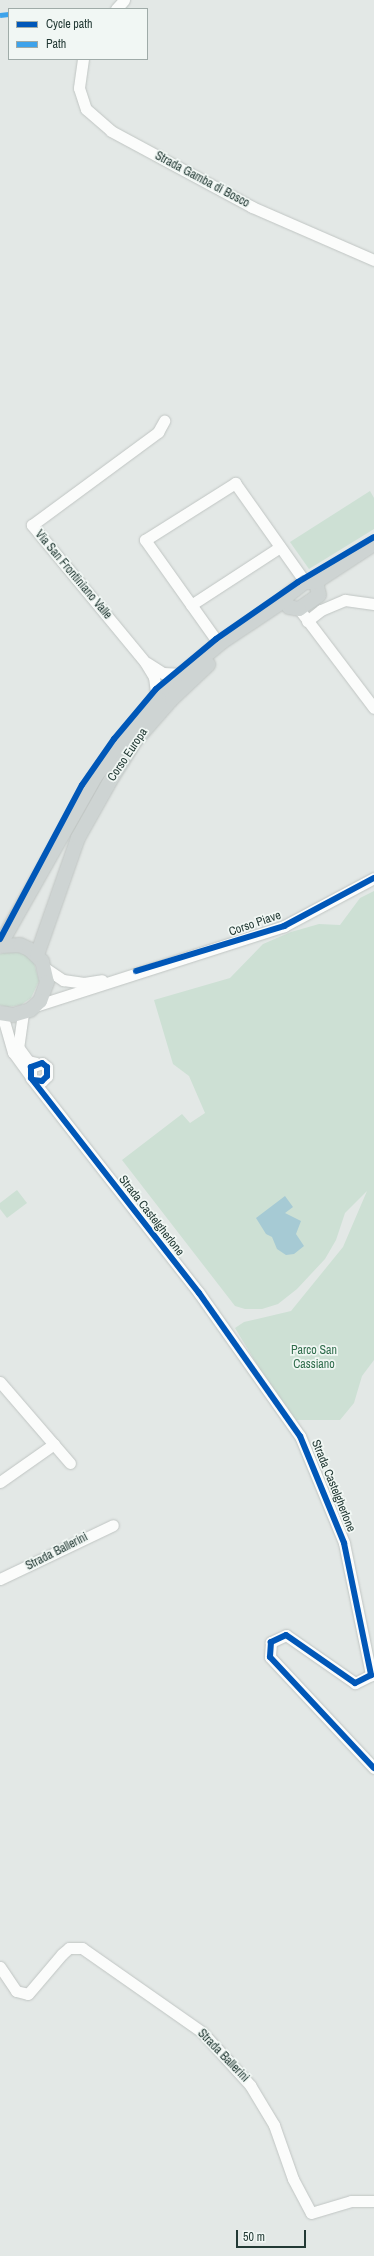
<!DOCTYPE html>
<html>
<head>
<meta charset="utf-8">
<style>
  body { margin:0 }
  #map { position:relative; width:374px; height:2256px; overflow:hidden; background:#e3e8e6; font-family:"Archivo Narrow",sans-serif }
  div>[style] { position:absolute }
  .green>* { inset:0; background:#cde0d4 }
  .water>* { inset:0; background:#a6cad4 }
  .roads { filter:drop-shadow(0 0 1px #c0c5c3) drop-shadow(0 0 1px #c0c5c3) }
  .minor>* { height:11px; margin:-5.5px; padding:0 5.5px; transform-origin:5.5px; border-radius:5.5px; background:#fbfcfb }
  .major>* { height:14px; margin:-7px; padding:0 7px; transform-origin:7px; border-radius:7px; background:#ced4d3 }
  .quiet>* { height:5px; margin-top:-2.5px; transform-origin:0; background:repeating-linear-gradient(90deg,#3ea3eb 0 10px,transparent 0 15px) }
  .cycleway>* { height:6px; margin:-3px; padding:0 3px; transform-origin:3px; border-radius:3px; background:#0057b8 }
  span { translate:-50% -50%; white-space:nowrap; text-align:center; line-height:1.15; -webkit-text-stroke:3.5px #f1f7f4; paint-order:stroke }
  .street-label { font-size:12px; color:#233a35 }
  .park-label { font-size:12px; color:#306d4c }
  .legend { position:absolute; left:8px; top:8px; width:140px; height:52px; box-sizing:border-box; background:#f1f7f4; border:1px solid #9faba8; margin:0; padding:5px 7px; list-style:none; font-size:12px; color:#233a35 }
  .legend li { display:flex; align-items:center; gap:8px; height:20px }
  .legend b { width:20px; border:1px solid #9faba8 }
  .scale { position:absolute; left:236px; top:2230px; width:70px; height:18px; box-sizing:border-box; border:2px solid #233a35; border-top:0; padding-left:5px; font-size:12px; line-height:14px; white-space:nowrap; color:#233a35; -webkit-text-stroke:3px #f1f7f4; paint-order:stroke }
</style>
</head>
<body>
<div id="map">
  <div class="green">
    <i style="clip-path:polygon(370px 491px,374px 498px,374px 529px,309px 569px,290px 542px)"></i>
    <i style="clip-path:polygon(374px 891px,374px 1360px,362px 1376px,354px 1403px,340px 1420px,296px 1420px,276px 1396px,235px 1328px,244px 1322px,291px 1311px,343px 1247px,367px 1191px,345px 1213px,336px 1240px,325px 1259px,297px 1289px,278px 1304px,262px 1309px,245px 1309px,235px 1306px,122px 1160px,182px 1114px,190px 1123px,205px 1113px,189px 1076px,173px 1064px,154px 1000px,230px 978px,263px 944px,291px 932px,319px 924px,340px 925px,360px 898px)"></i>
    <i style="clip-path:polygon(11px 951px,24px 954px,34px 963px,39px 981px,31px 998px,21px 1005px,8px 1007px,0 1005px,0 954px)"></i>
    <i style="clip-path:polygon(17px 1190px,27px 1203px,7px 1218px,0 1209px,0 1203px)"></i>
  </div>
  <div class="water">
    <i style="clip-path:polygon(285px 1196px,293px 1207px,285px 1213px,301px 1221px,296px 1234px,304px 1246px,294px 1254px,286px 1255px,277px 1249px,272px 1237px,266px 1234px,256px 1218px)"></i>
  </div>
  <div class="roads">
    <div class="minor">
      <i style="left:116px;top:9px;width:12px;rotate:-48deg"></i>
      <i style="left:83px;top:59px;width:29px;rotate:98deg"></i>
      <i style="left:79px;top:88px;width:22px;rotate:72deg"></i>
      <i style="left:86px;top:109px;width:33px;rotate:41deg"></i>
      <i style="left:111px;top:131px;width:160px;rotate:28.3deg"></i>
      <i style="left:252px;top:207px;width:133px;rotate:23.5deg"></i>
      <i style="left:191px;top:605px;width:106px;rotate:-33.1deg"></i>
      <i style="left:299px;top:609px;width:124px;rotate:52.9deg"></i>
      <i style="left:307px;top:621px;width:18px;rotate:-38deg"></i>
      <i style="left:321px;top:610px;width:26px;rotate:-23deg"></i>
      <i style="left:345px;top:600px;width:29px;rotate:8deg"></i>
      <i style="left:219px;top:644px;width:128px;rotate:-125.4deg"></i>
      <i style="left:145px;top:540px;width:107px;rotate:-32.3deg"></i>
      <i style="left:235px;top:483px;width:121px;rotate:54.7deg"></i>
      <i style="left:147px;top:663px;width:19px;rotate:32deg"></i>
      <i style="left:163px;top:673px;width:20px;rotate:3deg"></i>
      <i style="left:157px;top:701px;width:24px;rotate:-97deg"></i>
      <i style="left:154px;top:677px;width:17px;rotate:-121deg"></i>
      <i style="left:145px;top:662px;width:178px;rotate:-129.5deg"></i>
      <i style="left:32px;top:525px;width:157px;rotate:-36.4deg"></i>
      <i style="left:158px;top:432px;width:13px;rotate:-61deg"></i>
      <i style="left:45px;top:968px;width:22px;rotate:34deg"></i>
      <i style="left:63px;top:980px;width:21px;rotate:8deg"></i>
      <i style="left:84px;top:983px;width:18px;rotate:-9deg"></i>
      <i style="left:35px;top:1006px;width:262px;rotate:-17.8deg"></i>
      <i style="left:284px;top:926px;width:102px;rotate:-28.1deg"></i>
      <i style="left:23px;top:1013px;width:34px;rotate:98deg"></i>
      <i style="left:18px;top:1047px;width:17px;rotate:54deg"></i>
      <i style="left:28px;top:1061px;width:8px;rotate:14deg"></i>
      <i style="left:2px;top:1014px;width:40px;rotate:74deg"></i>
      <i style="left:13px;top:1052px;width:29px;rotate:54deg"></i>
      <i style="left:33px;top:1080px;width:9px;rotate:6deg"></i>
      <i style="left:42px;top:1081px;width:7px;rotate:-45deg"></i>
      <i style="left:47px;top:1076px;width:9px;rotate:-90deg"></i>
      <i style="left:47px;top:1067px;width:6px;rotate:-141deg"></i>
      <i style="left:42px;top:1063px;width:12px;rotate:160deg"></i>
      <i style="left:31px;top:1067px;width:11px;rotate:90deg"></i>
      <i style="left:31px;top:1078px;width:273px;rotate:52deg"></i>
      <i style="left:199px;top:1293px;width:175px;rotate:54.8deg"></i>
      <i style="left:300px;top:1436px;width:116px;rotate:67.6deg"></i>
      <i style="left:344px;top:1543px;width:135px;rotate:78.4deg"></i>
      <i style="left:371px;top:1675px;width:18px;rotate:153deg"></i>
      <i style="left:355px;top:1683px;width:84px;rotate:-145.2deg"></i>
      <i style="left:286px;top:1635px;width:17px;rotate:155deg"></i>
      <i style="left:271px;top:1642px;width:15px;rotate:94deg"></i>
      <i style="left:270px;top:1657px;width:152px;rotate:46.9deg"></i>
      <i style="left:0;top:1382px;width:107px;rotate:49.2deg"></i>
      <i style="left:0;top:1482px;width:66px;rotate:-35.1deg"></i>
      <i style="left:0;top:1579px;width:125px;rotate:-25.5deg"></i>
      <i style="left:0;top:1967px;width:29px;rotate:56deg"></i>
      <i style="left:16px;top:1991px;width:12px;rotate:14deg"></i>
      <i style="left:28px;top:1994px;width:52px;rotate:-49.6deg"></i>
      <i style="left:62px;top:1954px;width:9px;rotate:-41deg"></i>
      <i style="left:69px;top:1948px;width:13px"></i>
      <i style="left:82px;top:1948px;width:146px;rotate:35deg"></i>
      <i style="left:202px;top:2032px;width:72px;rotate:47.8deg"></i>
      <i style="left:250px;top:2085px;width:47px;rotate:59deg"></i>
      <i style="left:274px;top:2125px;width:57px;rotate:70.6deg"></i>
      <i style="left:293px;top:2179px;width:38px;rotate:62deg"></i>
      <i style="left:311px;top:2213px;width:42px;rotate:-16.7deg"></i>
      <i style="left:351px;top:2201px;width:22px"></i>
    </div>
    <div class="major">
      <i style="left:305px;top:582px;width:11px"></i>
      <i style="left:316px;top:582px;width:13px;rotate:77deg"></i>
      <i style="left:319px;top:595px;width:24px;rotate:145deg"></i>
      <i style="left:299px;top:609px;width:10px;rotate:-169deg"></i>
      <i style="left:289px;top:607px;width:8px;rotate:-120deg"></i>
      <i style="left:285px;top:600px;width:4px;rotate:-63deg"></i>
      <i style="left:287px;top:596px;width:23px;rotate:-38deg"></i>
      <i style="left:316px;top:582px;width:69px;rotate:-33.2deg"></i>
      <i style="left:0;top:945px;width:193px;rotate:-60.5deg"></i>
      <i style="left:95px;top:777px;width:48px;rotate:-52.7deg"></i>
      <i style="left:124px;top:739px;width:67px;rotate:-49.9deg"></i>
      <i style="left:167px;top:688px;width:21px;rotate:-41deg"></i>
      <i style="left:183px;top:674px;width:50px;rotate:-39.4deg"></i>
      <i style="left:222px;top:642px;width:76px;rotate:-33.7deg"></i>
      <i style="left:0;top:946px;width:20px;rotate:-3deg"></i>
      <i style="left:20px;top:945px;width:10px;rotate:24deg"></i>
      <i style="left:29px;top:949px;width:18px;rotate:43deg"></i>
      <i style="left:42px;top:961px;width:22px;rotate:77deg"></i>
      <i style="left:47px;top:982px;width:20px;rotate:110deg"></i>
      <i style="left:40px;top:1001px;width:13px;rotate:138deg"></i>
      <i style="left:30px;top:1010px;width:18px;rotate:164deg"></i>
      <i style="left:13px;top:1015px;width:13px;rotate:-171deg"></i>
      <i style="left:37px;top:955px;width:124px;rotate:-70.7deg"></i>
      <i style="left:78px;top:838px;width:71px;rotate:-60.6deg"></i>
      <i style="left:113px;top:776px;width:41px;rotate:-57.8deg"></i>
      <i style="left:135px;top:741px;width:56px;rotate:-48.6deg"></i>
      <i style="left:172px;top:699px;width:50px;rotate:-43.4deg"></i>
    </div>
  </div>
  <div class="quiet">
    <i style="left:0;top:15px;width:9px;rotate:-6deg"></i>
  </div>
  <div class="cycleway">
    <i style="left:0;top:939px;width:174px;rotate:-62deg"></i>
    <i style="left:82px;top:785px;width:56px;rotate:-55.2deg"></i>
    <i style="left:114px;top:739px;width:65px;rotate:-50deg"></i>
    <i style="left:156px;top:689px;width:78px;rotate:-39.8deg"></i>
    <i style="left:216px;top:639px;width:100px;rotate:-34.8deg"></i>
    <i style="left:298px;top:582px;width:88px;rotate:-30.6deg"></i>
    <i style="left:136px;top:971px;width:155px;rotate:-16.9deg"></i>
    <i style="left:284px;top:926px;width:102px;rotate:-28.1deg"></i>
    <i style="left:33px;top:1080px;width:9px;rotate:6deg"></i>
    <i style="left:42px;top:1081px;width:7px;rotate:-45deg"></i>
    <i style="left:47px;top:1076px;width:9px;rotate:-90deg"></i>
    <i style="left:47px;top:1067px;width:6px;rotate:-141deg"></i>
    <i style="left:42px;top:1063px;width:12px;rotate:160deg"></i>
    <i style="left:31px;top:1067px;width:11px;rotate:90deg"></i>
    <i style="left:31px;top:1078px;width:273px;rotate:52deg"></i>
    <i style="left:199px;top:1293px;width:175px;rotate:54.8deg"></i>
    <i style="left:300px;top:1436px;width:116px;rotate:67.6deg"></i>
    <i style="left:344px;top:1543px;width:135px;rotate:78.4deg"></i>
    <i style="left:371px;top:1675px;width:18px;rotate:153deg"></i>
    <i style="left:355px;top:1683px;width:84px;rotate:-145.2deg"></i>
    <i style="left:286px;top:1635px;width:17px;rotate:155deg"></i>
    <i style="left:271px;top:1642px;width:15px;rotate:94deg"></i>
    <i style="left:270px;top:1657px;width:152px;rotate:46.9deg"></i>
  </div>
  <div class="street-label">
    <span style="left:202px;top:180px;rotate:28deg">Strada Gamba di Bosco</span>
    <span style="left:73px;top:575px;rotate:50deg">Via San Frontiniano Valle</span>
    <span style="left:128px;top:755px;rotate:-56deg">Corso Europa</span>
    <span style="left:255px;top:924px;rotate:-19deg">Corso Piave</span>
    <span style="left:151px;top:1216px;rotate:52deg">Strada Castelgherlone</span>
    <span style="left:333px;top:1486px;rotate:68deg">Strada Castelgherlone</span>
    <span style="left:57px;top:1552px;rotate:-27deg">Strada Ballerini</span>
    <span style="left:223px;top:2056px;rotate:46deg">Strada Ballerini</span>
  </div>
  <div class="park-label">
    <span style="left:314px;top:1358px">Parco San<br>Cassiano</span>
  </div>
  <ul class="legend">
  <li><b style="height:5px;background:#0057b8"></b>Cycle path</li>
  <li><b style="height:5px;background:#3ea3eb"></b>Path</li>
  </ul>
  <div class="scale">50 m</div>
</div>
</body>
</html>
